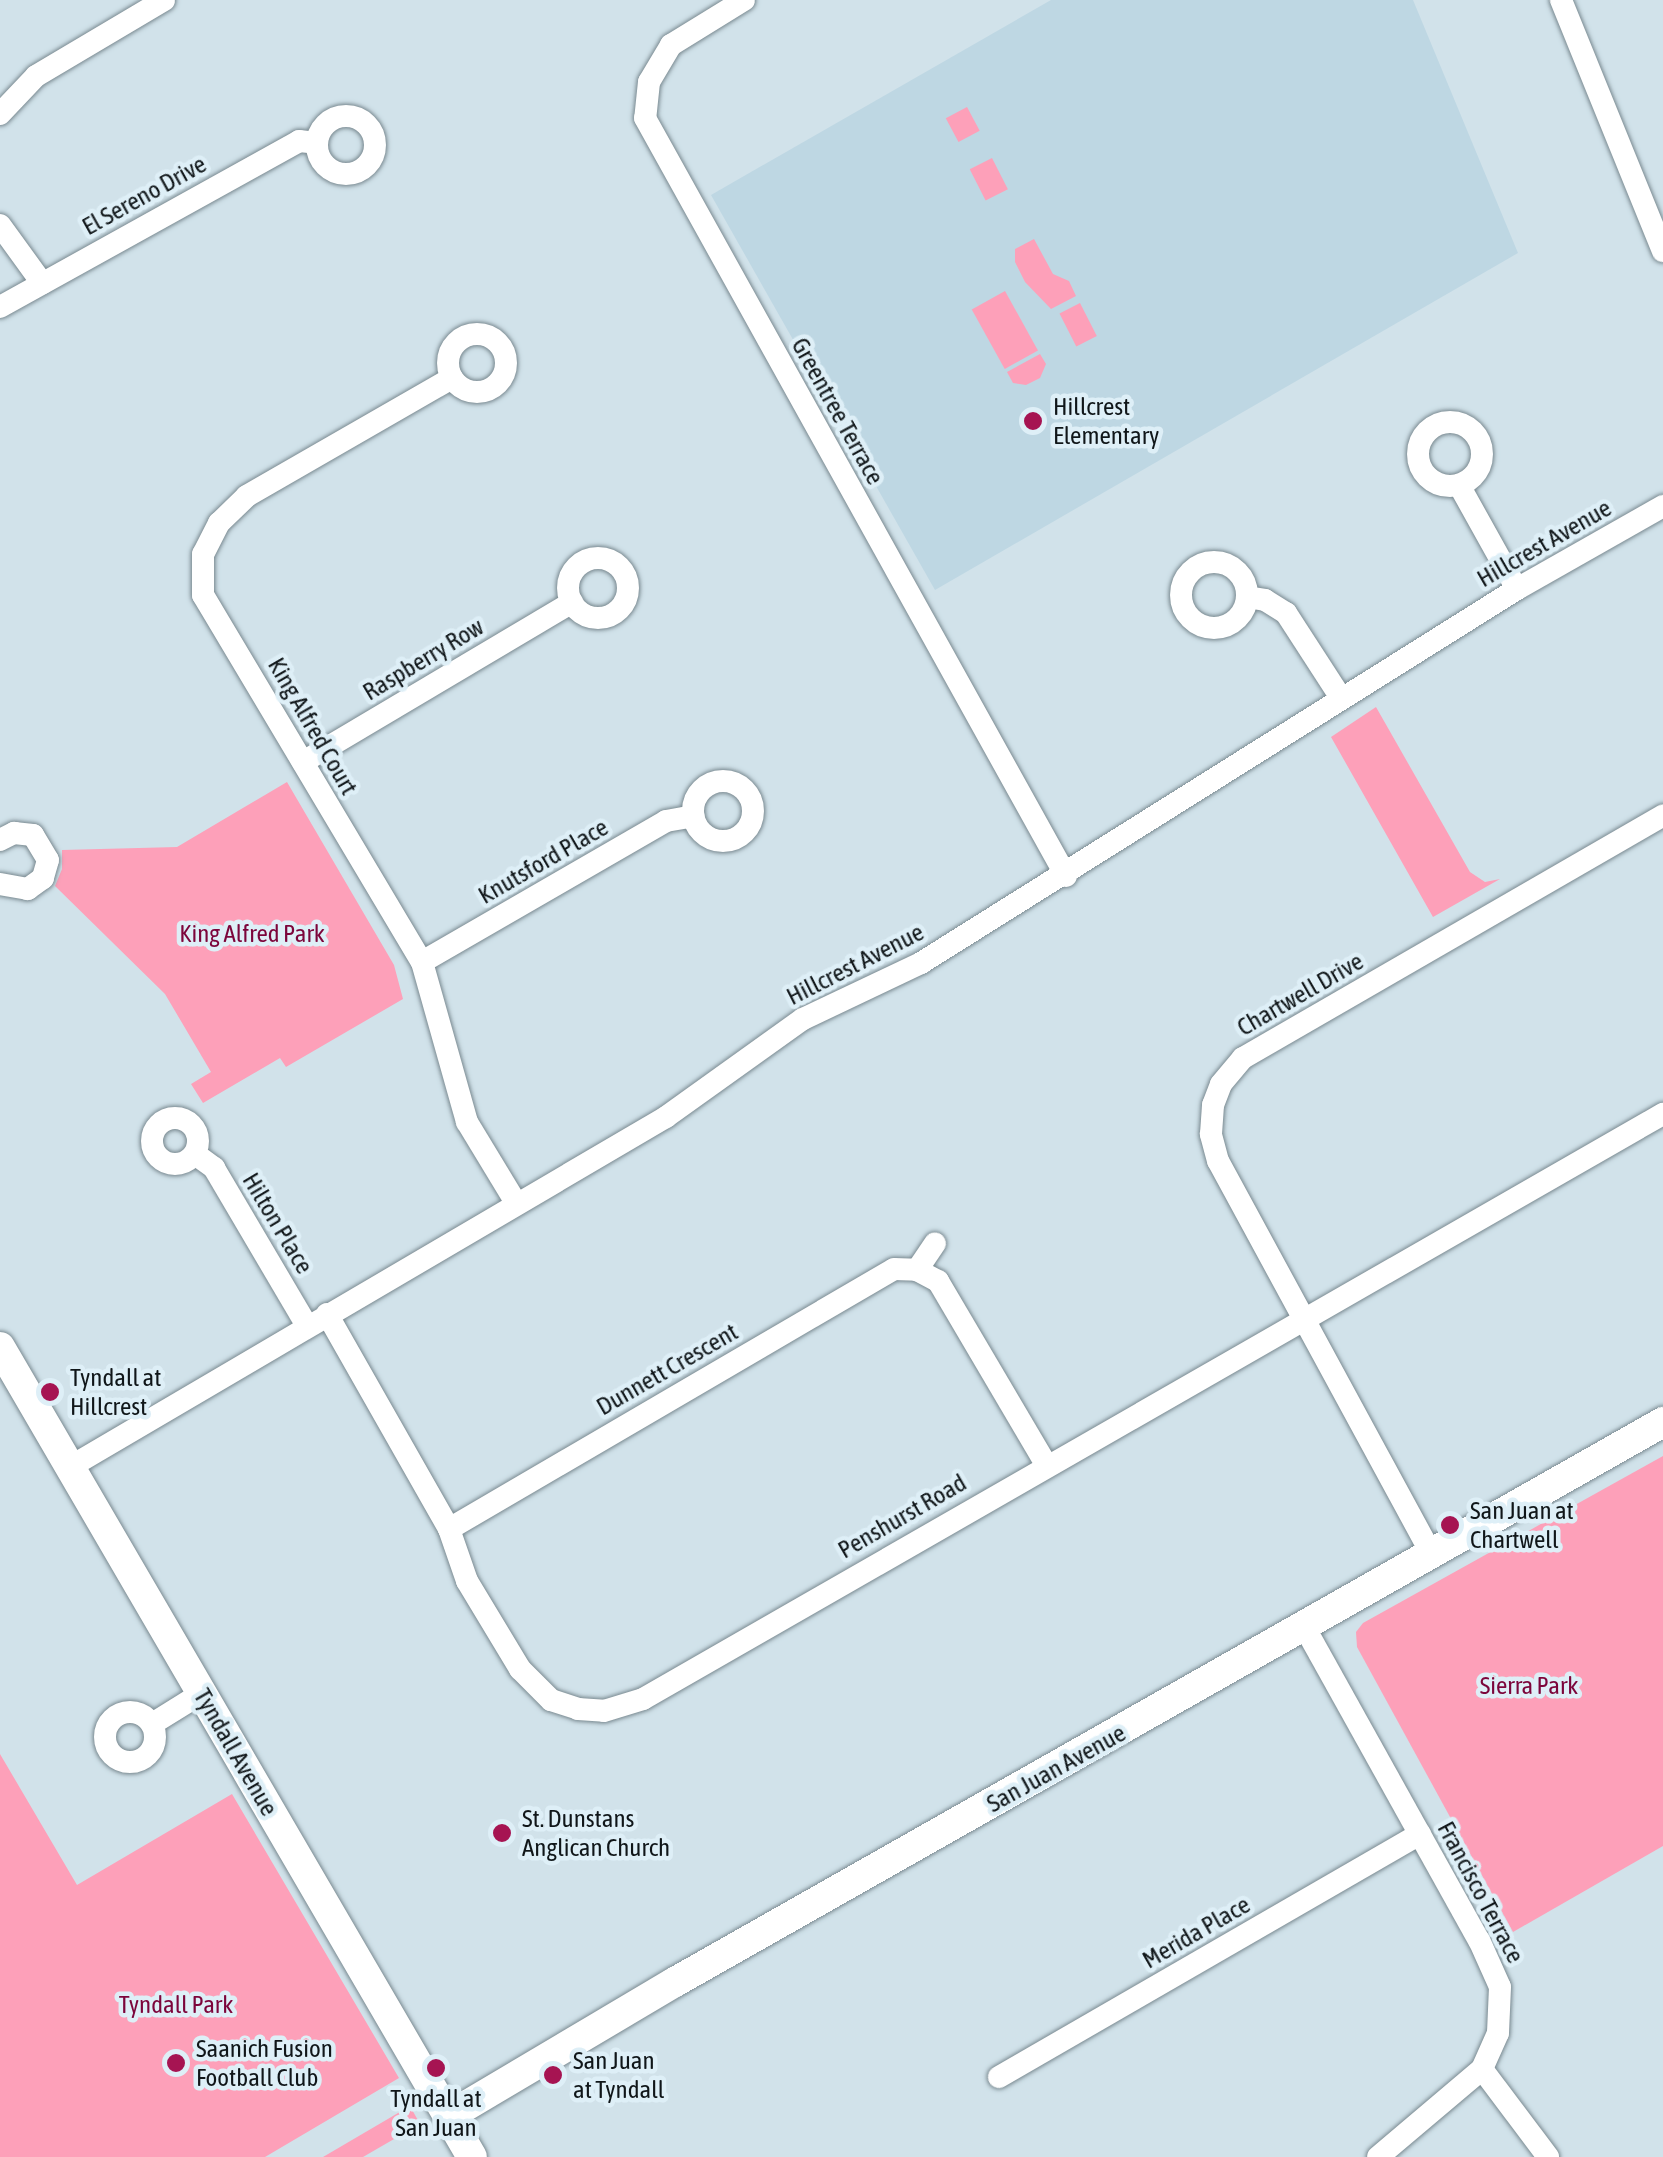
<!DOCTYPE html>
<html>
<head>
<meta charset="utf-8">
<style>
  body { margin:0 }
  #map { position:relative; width:1663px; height:2157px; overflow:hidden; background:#d1e2ea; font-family:"Asap Condensed",sans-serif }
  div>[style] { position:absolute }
  .built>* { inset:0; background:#bed7e3 }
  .green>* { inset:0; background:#fda0b9; transform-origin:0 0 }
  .roads { filter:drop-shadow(0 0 2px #798990) drop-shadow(0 0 2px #798990) }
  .minor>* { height:22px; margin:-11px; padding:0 11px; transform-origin:11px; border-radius:11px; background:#fff }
  .minor>.ring { margin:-11px; padding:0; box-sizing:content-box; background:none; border:22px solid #fff; border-radius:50% }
  .tertiary>* { height:30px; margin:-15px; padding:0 15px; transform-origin:15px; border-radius:15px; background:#fff }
  .dots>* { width:28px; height:28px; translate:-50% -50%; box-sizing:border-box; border:5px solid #deeff7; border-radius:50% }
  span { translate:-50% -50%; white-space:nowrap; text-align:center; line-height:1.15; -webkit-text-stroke:9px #deeff7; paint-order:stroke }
  .street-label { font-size:25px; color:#101619 }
  .poi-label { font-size:25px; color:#101619 }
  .left { translate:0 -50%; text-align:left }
  .park-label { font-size:25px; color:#7c053b }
</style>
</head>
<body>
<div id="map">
  <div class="built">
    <i style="clip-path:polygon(1051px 0,1413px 0,1518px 253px,935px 590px,711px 195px)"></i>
  </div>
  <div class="green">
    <i style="left:967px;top:107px;width:27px;height:24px;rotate:62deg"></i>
    <i style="left:992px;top:158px;width:35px;height:25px;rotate:63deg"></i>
    <i style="clip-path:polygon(1034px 239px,1053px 274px,1069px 281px,1076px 296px,1051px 309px,1025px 282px,1015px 262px,1015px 249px)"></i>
    <i style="left:1005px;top:291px;width:68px;height:38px;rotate:61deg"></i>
    <i style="left:1080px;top:303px;width:37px;height:23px;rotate:63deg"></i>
    <i style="clip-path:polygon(1040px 354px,1046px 364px,1040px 378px,1026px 385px,1013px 383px,1007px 372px)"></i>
    <i style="clip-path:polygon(1376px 707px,1470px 872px,1485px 882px,1500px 879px,1433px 917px,1331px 737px)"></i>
    <i style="clip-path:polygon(287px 782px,394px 965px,403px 999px,286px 1067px,280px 1058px,203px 1103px,191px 1084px,211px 1072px,165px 994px,55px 886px,62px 869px,62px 850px,177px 847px)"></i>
    <i style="clip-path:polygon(1663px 1456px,1663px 1846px,1513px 1932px,1357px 1647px,1356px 1632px,1363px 1623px)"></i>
    <i style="clip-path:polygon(0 1754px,77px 1885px,232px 1794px,399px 2078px,265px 2157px,0 2157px)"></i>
    <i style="clip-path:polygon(410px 2106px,420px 2124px,363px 2157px,323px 2157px)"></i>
  </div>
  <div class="roads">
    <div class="minor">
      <i style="left:744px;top:0;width:86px;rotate:148.3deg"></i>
      <i style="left:671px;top:45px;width:43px;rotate:120.7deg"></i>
      <i style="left:649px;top:82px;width:36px;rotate:96deg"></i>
      <i style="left:645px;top:118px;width:867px;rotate:60.95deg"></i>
      <i style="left:1561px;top:0;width:271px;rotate:67.9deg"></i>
      <i style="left:0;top:114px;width:52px;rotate:-46.5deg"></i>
      <i style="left:36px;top:76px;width:149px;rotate:-30.7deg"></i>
      <i class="ring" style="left:317px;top:116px;width:36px;height:36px"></i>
      <i style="left:0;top:225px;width:72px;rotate:54.1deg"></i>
      <i style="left:0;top:307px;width:342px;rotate:-29deg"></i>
      <i style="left:299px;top:141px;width:18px;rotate:6deg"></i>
      <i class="ring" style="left:448px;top:334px;width:36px;height:36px"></i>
      <i style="left:452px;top:378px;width:237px;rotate:150.1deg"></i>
      <i style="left:247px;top:496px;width:39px;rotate:136deg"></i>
      <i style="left:219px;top:523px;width:35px;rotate:117deg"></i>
      <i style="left:203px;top:554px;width:41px;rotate:90deg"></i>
      <i style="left:203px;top:595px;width:427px;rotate:59.2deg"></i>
      <i style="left:422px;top:962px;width:166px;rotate:74.3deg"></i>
      <i style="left:467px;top:1122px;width:95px;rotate:58.8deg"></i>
      <i class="ring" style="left:1418px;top:422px;width:42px;height:42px"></i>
      <i style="left:1459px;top:485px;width:119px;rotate:60.9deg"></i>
      <i class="ring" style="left:568px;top:558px;width:38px;height:38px"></i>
      <i class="ring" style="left:1181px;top:562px;width:44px;height:44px"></i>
      <i style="left:1247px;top:597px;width:18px;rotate:9deg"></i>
      <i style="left:1265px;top:600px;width:25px;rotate:32deg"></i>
      <i style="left:1286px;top:613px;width:101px;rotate:57.1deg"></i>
      <i style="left:303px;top:762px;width:313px;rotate:-30.7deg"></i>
      <i class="ring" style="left:693px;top:781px;width:38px;height:38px"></i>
      <i style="left:0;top:840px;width:16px;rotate:-27deg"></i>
      <i style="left:14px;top:833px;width:19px;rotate:6deg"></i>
      <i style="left:33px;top:835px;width:29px;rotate:59deg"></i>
      <i style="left:48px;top:860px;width:19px;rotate:106deg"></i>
      <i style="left:43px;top:878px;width:19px;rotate:144deg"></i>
      <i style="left:28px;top:889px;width:28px;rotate:-170deg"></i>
      <i style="left:422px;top:962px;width:282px;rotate:-30deg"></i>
      <i style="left:666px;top:821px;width:28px;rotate:-10deg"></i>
      <i class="ring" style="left:152px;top:1118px;width:24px;height:24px"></i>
      <i style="left:195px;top:1154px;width:24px;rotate:36deg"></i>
      <i style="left:214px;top:1168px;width:183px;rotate:59.5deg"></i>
      <i style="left:917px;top:1270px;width:32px;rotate:-56deg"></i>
      <i style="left:327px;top:1314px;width:247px;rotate:60.4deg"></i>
      <i style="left:449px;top:1529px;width:55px;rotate:70.9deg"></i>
      <i style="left:467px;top:1581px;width:103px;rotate:58.9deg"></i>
      <i style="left:520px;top:1669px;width:44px;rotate:45deg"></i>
      <i style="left:551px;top:1700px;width:28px;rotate:18deg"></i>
      <i style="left:578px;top:1709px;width:26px;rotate:4deg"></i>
      <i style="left:604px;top:1711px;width:41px;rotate:-17.1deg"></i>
      <i style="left:643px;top:1699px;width:1176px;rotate:-29.84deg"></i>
      <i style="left:70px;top:1467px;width:691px;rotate:-30.42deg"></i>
      <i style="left:666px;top:1117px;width:168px;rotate:-35.6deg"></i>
      <i style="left:803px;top:1019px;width:131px;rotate:-25.4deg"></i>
      <i style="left:921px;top:963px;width:704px;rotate:-32.11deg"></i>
      <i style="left:1517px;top:589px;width:168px;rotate:-29.6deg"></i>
      <i style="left:449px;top:1529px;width:515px;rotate:-30.3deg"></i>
      <i style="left:894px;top:1269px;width:23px;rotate:2deg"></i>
      <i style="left:917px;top:1270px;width:24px;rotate:28deg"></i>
      <i style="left:938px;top:1281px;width:212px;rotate:59.5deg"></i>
      <i style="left:1432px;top:1555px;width:448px;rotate:-118.5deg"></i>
      <i style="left:1218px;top:1161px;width:28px;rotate:-105deg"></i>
      <i style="left:1211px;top:1134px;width:29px;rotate:-86deg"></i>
      <i style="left:1213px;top:1105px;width:22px;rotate:-69deg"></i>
      <i style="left:1221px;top:1084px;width:34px;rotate:-50deg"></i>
      <i style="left:1243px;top:1058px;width:485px;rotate:-30deg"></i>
      <i style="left:1305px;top:1628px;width:357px;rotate:60.9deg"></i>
      <i style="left:1479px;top:1940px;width:51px;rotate:65.9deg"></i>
      <i style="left:1500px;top:1987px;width:46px;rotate:92.5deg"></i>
      <i style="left:1498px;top:2033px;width:39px;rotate:114deg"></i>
      <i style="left:1482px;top:2069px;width:136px;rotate:139.8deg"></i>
      <i class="ring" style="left:105px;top:1712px;width:28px;height:28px"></i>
      <i style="left:152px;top:1724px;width:59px;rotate:-31.8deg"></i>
      <i style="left:1482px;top:2069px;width:110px;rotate:53.1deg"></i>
      <i style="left:999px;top:2077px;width:486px;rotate:-30deg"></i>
    </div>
    <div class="tertiary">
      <i style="left:0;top:1347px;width:937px;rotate:59.77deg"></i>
      <i style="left:449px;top:2116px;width:263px;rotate:-30.7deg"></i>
      <i style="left:675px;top:1982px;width:1136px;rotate:-29.54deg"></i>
    </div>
  </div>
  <div class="dots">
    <i style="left:1033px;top:421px;background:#a61452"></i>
    <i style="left:50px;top:1392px;background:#a61452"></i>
    <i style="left:1450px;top:1525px;background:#a61452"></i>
    <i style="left:502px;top:1833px;background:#a61452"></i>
    <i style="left:176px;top:2063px;background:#a61452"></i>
    <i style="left:436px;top:2068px;background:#a61452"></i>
    <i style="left:553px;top:2075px;background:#a61452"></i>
  </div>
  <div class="street-label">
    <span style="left:144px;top:195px;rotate:-29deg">El Sereno Drive</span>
    <span style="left:838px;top:411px;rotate:61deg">Greentree Terrace</span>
    <span style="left:1544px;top:543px;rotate:-30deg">Hillcrest Avenue</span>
    <span style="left:423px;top:659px;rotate:-31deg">Raspberry Row</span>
    <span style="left:313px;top:726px;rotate:60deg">King Alfred Court</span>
    <span style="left:543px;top:861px;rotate:-30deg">Knutsford Place</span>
    <span style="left:855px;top:964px;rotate:-27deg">Hillcrest Avenue</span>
    <span style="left:1300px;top:994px;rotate:-30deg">Chartwell Drive</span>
    <span style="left:278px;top:1223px;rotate:59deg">Hilton Place</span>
    <span style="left:667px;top:1369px;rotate:-30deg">Dunnett Crescent</span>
    <span style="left:902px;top:1516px;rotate:-30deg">Penshurst Road</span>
    <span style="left:236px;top:1752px;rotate:60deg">Tyndall Avenue</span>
    <span style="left:1056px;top:1768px;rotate:-29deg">San Juan Avenue</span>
    <span style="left:1481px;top:1892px;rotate:62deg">Francisco Terrace</span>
    <span style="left:1196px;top:1932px;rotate:-30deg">Merida Place</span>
  </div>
  <div class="poi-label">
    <span class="left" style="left:1053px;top:421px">Hillcrest<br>Elementary</span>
    <span class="left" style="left:70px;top:1392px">Tyndall at<br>Hillcrest</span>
    <span class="left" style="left:1470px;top:1525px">San Juan at<br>Chartwell</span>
    <span class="left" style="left:522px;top:1833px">St. Dunstans<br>Anglican Church</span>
    <span class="left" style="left:196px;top:2063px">Saanich Fusion<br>Football Club</span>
    <span class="left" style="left:573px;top:2075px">San Juan<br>at Tyndall</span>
    <span style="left:436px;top:2113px">Tyndall at<br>San Juan</span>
  </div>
  <div class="park-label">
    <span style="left:252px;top:933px">King Alfred Park</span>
    <span style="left:1529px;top:1685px">Sierra Park</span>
    <span style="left:176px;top:2004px">Tyndall Park</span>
  </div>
</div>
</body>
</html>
